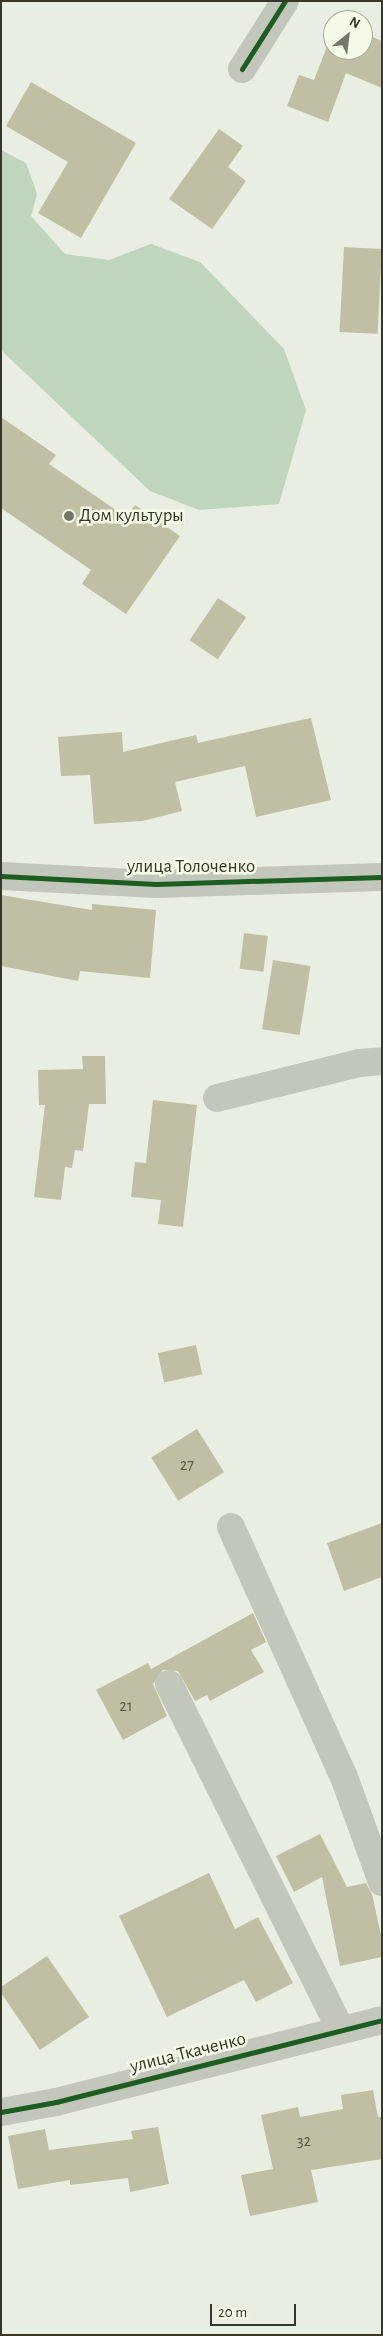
<!DOCTYPE html>
<html>
<head>
<meta charset="utf-8">
<style>
  body { margin:0 }
  #map { position:relative; width:383px; height:2336px; overflow:hidden; background:#eaede1; font-family:"Alegreya Sans",sans-serif }
  div>[style] { position:absolute }
  .green>* { inset:0; background:#bfd5bd }
  .building>* { inset:0; background:#bfc0a3; transform-origin:0 0 }
  .minor>* { height:28px; margin:-14px; padding:0 14px; transform-origin:14px; border-radius:14px; background:#c3c6ba }
  .cycleway>* { height:5px; margin:-2.5px; padding:0 2.5px; transform-origin:2.5px; border-radius:2.5px; background:#1b5e20 }
  .dots>* { width:14px; height:14px; translate:-50% -50%; box-sizing:border-box; border:2px solid #f5f9e8; border-radius:50% }
  span { translate:-50% -50%; white-space:nowrap; text-align:center; line-height:1.15; -webkit-text-stroke:5px #f5f9e8; paint-order:stroke }
  .number-label { font-size:16px; color:#585947 }
  .number-label span { -webkit-text-stroke-width:0 }
  .poi-label { font-size:19px; color:#363728 }
  .left { translate:0 -50%; text-align:left }
  .street-label { font-size:19px; color:#363728 }
  .frame { position:absolute; inset:0; border:2px solid #363728; pointer-events:none }
  .north { position:absolute; left:323px; top:10px; width:50px; height:50px; box-sizing:border-box; background:#f5f9e8; border:1px solid #a9ab9b; border-radius:50%; rotate:29deg; font-size:14px; font-weight:700; line-height:20px; text-align:center; color:#363728 }
  .north::after { content:''; display:block; margin:auto; width:18px; height:22px; background:#757769; clip-path:polygon(50% 0,100% 100%,50% 72%,0 100%) }
  .scale { position:absolute; left:210px; top:2304px; width:86px; height:22px; box-sizing:border-box; border:2px solid #363728; border-top:0; padding-left:6px; font-size:15px; line-height:18px; white-space:nowrap; color:#363728; -webkit-text-stroke:4px #f5f9e8; paint-order:stroke }
</style>
</head>
<body>
<div id="map">
  <div class="green">
    <i style="clip-path:polygon(1px 150px,26px 163px,37px 194px,31px 216px,65px 254px,109px 260px,151px 244px,200px 262px,284px 349px,306px 410px,279px 504px,199px 510px,150px 491px,4px 353px,1px 348px)"></i>
  </div>
  <div class="building">
    <i style="clip-path:polygon(333px 31px,333px 50px,363px 50px,363px 33px,382px 41px,382px 88px,346px 73px,328px 122px,287px 106px,299px 75px,314px 80px)"></i>
    <i style="clip-path:polygon(31px 82px,136px 143px,81px 238px,38px 213px,68px 162px,6px 126px)"></i>
    <i style="clip-path:polygon(219px 129px,243px 146px,228px 167px,246px 181px,212px 229px,169px 199px)"></i>
    <i style="left:344px;top:247px;width:38px;height:85px;rotate:3deg"></i>
    <i style="clip-path:polygon(1px 417px,56px 455px,49px 464px,126px 517px,135px 505px,180px 536px,126px 614px,82px 584px,91px 570px,1px 508px)"></i>
    <i style="left:218px;top:598px;width:34px;height:51px;rotate:34deg"></i>
    <i style="clip-path:polygon(311px 718px,331px 800px,256px 817px,245px 766px,175px 782px,182px 811px,142px 821px,94px 824px,90px 775px,61px 776px,58px 737px,122px 732px,123px 752px,196px 735px,198px 743px)"></i>
    <i style="clip-path:polygon(1px 895px,92px 910px,92px 904px,156px 910px,150px 978px,80px 971px,78px 981px,1px 966px)"></i>
    <i style="left:244px;top:933px;width:24px;height:36px;rotate:7deg"></i>
    <i style="left:273px;top:960px;width:38px;height:70px;rotate:9deg"></i>
    <i style="clip-path:polygon(82px 1056px,105px 1056px,106px 1104px,89px 1104px,83px 1151px,75px 1150px,72px 1168px,65px 1167px,61px 1200px,34px 1197px,45px 1105px,39px 1105px,38px 1070px,83px 1069px)"></i>
    <i style="clip-path:polygon(153px 1100px,197px 1105px,183px 1227px,158px 1224px,161px 1200px,131px 1197px,135px 1162px,146px 1163px)"></i>
    <i style="left:196px;top:1345px;width:30px;height:39px;rotate:78deg"></i>
    <i style="left:197px;top:1429px;width:51px;height:54px;rotate:58deg"></i>
    <i style="clip-path:polygon(382px 1523px,382px 1577px,344px 1591px,327px 1543px)"></i>
    <i style="clip-path:polygon(253px 1613px,266px 1642px,251px 1650px,264px 1672px,210px 1701px,207px 1695px,195px 1701px,178px 1671px,163px 1670px,153px 1684px,167px 1716px,123px 1740px,96px 1690px,148px 1663px,151px 1669px)"></i>
    <i style="clip-path:polygon(320px 1834px,347px 1887px,366px 1883px,372px 1894px,382px 1940px,382px 1957px,340px 1966px,322px 1877px,294px 1892px,276px 1856px)"></i>
    <i style="clip-path:polygon(209px 1873px,235px 1929px,258px 1917px,293px 1983px,256px 2002px,244px 1980px,167px 2017px,119px 1916px)"></i>
    <i style="clip-path:polygon(47px 1956px,89px 2017px,40px 2050px,1px 1993px,1px 1987px)"></i>
    <i style="clip-path:polygon(373px 2090px,378px 2117px,382px 2117px,382px 2159px,311px 2170px,318px 2202px,250px 2216px,241px 2175px,273px 2169px,261px 2115px,298px 2107px,300px 2117px,343px 2109px,341px 2095px)"></i>
    <i style="clip-path:polygon(158px 2127px,169px 2184px,130px 2192px,128px 2178px,70px 2185px,70px 2180px,18px 2189px,8px 2136px,45px 2129px,49px 2150px,133px 2139px,131px 2131px)"></i>
  </div>
  <div class="minor">
    <i style="left:242px;top:69px;width:80px;rotate:-57.7deg"></i>
    <i style="left:1px;top:876px;width:155px;rotate:3deg"></i>
    <i style="left:156px;top:884px;width:226px;rotate:-1.8deg"></i>
    <i style="left:217px;top:1098px;width:147px;rotate:-13.8deg"></i>
    <i style="left:360px;top:1063px;width:22px;rotate:-5deg"></i>
    <i style="left:231px;top:1527px;width:274px;rotate:65.7deg"></i>
    <i style="left:344px;top:1777px;width:112px;rotate:70.1deg"></i>
    <i style="left:169px;top:1684px;width:385px;rotate:63.6deg"></i>
    <i style="left:1px;top:2112px;width:56px;rotate:-10.3deg"></i>
    <i style="left:56px;top:2102px;width:336px;rotate:-14.1deg"></i>
  </div>
  <div class="cycleway">
    <i style="left:242px;top:69px;width:80px;rotate:-57.7deg"></i>
    <i style="left:1px;top:876px;width:155px;rotate:3deg"></i>
    <i style="left:156px;top:884px;width:226px;rotate:-1.8deg"></i>
    <i style="left:1px;top:2112px;width:56px;rotate:-10.3deg"></i>
    <i style="left:56px;top:2102px;width:336px;rotate:-14.1deg"></i>
  </div>
  <div class="dots">
    <i style="left:69px;top:516px;background:#757769"></i>
  </div>
  <div class="number-label">
    <span style="left:187px;top:1465px">27</span>
    <span style="left:126px;top:1706px">21</span>
    <span style="left:304px;top:2141px">32</span>
  </div>
  <div class="poi-label">
    <span class="left" style="left:79px;top:516px">Дом культуры</span>
  </div>
  <div class="street-label">
    <span style="left:191px;top:867px">улица Толоченко</span>
    <span style="left:188px;top:2053px;rotate:-14deg">улица Ткаченко</span>
  </div>
  <div class="frame"></div>
  <div class="north">N</div>
  <div class="scale">20 m</div>
</div>
</body>
</html>
